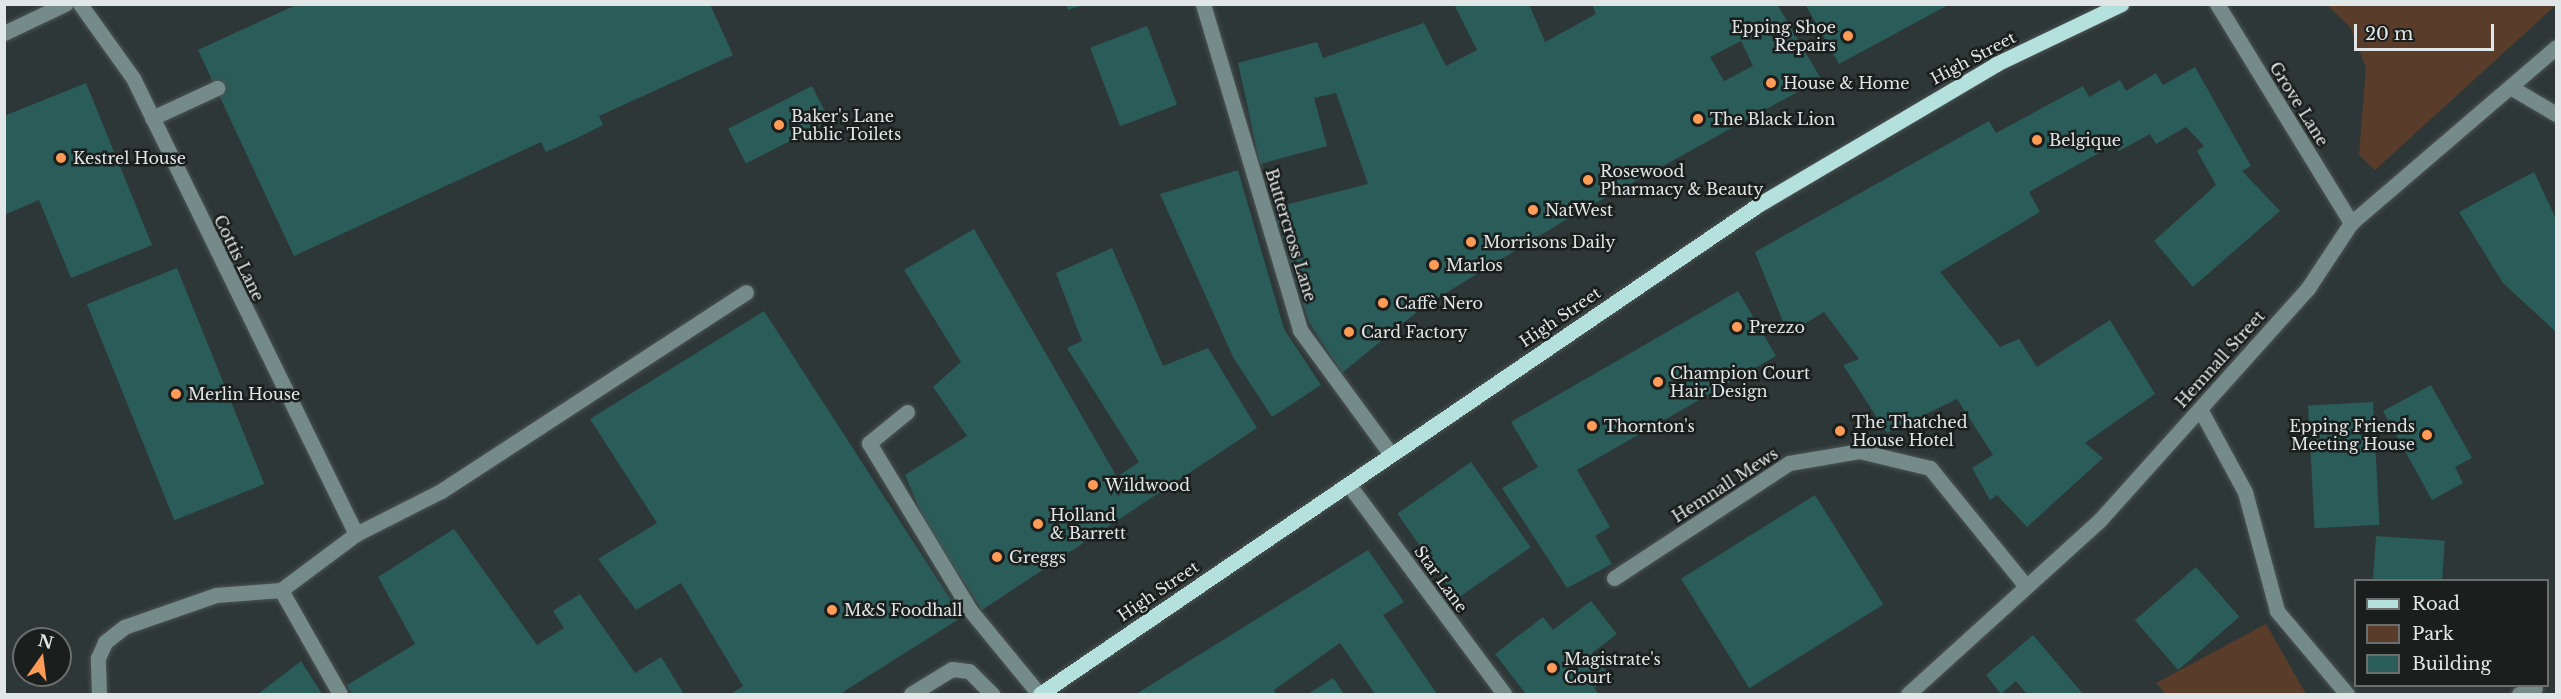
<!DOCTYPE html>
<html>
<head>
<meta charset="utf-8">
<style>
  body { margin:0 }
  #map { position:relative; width:2561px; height:699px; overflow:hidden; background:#2e3737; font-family:"Libre Baskerville",serif }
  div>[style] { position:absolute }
  .green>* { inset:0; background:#593d2a }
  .building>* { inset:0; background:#2a5c59; transform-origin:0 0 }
  .roads { filter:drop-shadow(0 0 2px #4b5353) drop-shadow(0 0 2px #4b5353) }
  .minor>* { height:15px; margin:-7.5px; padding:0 7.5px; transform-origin:7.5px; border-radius:7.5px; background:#758b89 }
  .major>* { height:15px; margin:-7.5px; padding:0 7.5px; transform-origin:7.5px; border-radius:7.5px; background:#b4e0dd }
  .dots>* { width:16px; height:16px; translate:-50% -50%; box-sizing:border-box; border:3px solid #1a1e1d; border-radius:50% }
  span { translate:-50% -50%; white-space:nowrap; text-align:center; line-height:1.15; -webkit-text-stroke:5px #1a1e1d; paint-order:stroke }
  .poi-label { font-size:16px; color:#e1e6e6 }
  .right { translate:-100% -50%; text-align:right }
  .left { translate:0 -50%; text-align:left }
  .street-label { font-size:16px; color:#e1e6e6 }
  .frame { position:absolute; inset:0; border:6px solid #e1e6e6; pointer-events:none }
  .legend { position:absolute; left:2354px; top:579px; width:195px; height:108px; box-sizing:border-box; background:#1a1e1d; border:2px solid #6a6e6d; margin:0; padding:8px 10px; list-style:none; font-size:18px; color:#e1e6e6 }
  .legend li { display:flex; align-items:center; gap:12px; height:30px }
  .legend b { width:30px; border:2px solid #6a6e6d }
  .north { position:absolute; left:12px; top:627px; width:60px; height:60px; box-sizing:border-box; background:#1a1e1d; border:2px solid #6a6e6d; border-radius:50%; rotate:14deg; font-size:16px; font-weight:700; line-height:24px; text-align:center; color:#e1e6e6 }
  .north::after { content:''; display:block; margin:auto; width:21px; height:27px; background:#fe9c57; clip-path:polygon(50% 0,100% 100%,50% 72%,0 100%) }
  .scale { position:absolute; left:2354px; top:24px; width:140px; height:27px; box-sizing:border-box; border:3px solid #e1e6e6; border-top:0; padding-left:8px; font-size:18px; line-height:21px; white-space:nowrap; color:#e1e6e6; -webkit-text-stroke:4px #1a1e1d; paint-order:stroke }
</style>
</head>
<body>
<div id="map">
  <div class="green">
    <i style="clip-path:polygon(2327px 5px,2556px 4px,2556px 5px,2375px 170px,2359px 155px,2366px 67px,2350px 27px)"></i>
    <i style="clip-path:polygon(2266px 624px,2306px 694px,2166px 694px,2156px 683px)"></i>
  </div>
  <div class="building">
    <i style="clip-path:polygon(298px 4px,710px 4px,733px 55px,599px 116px,603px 125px,575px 139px,546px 152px,541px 142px,294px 256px,198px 50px)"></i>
    <i style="clip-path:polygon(1066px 4px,1084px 4px,1084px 5px,1068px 10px)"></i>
    <i style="clip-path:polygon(evenodd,1454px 4px,1529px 4px,1545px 42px,1596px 14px,1592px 4px,1777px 4px,1821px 79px,1572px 216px,1423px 307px,1342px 373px,1309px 322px,1273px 208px,1368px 184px,1336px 93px,1314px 98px,1327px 146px,1260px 164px,1238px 63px,1317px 42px,1323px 58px,1424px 23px,1446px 66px,1477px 50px,1454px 4px,1741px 41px,1753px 66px,1724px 81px,1710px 57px,1741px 41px)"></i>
    <i style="clip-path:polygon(1805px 4px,1950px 4px,1839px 64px)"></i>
    <i style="left:1147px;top:26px;width:84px;height:61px;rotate:69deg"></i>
    <i style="clip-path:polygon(2195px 67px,2251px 166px,2242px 171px,2280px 211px,2193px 287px,2154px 241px,2216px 185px,2197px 151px,2204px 146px,2186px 127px,2156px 144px,2150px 134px,2119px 151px,2115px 144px,2029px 192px,2040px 212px,1940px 272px,2000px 347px,2019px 339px,2037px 367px,2110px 320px,2155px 394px,2085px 443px,2103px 458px,2027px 527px,1997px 495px,1990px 500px,1972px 468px,1993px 455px,1957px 399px,1887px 433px,1843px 365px,1859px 359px,1824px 312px,1788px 334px,1755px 252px,1989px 121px,1996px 133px,2083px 86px,2089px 97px,2120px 80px,2126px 91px,2156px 73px,2163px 85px)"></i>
    <i style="clip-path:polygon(86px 83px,152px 245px,71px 278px,39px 200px,4px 215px,4px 116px)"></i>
    <i style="left:812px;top:86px;width:39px;height:94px;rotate:63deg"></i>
    <i style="clip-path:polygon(1238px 170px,1284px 329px,1321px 385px,1272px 417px,1233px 357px,1160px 194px)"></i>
    <i style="clip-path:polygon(2534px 172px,2556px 219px,2556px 332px,2503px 283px,2459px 212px)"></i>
    <i style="clip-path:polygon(974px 229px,1117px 477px,1139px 462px,1067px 348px,1082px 341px,1056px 273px,1112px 248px,1163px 366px,1208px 348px,1257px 428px,982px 610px,926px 524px,905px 475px,967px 436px,933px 387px,961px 362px,904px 270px)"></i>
    <i style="left:177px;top:268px;width:233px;height:97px;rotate:68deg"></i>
    <i style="clip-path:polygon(1738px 291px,1776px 356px,1577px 470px,1610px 527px,1595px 536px,1612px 564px,1567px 588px,1502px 488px,1538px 467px,1511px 422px)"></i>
    <i style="clip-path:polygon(764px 311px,962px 617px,840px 694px,731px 694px,743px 686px,681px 583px,636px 610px,598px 559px,657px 523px,590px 419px)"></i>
    <i style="clip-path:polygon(2431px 385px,2472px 458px,2455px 467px,2463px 483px,2432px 500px,2383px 411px)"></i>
    <i style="left:2373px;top:402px;width:123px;height:65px;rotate:87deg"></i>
    <i style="left:1471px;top:462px;width:104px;height:90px;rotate:55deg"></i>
    <i style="left:1815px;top:495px;width:129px;height:158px;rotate:58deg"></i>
    <i style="clip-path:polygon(454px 529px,537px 645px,564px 628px,553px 611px,580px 594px,635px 673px,661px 657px,684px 694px,352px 694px,347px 685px,415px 644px,378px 577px)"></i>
    <i style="left:2376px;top:536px;width:69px;height:44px;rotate:4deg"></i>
    <i style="clip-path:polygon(1368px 550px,1404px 602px,1383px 615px,1437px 694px,1375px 694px,1340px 643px,1274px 690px,1276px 694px,1136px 694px)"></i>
    <i style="left:2196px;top:567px;width:66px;height:81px;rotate:49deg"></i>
    <i style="clip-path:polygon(1591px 601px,1617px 634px,1592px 653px,1610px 676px,1594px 688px,1599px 694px,1526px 694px,1495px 654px,1543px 617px,1553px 630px)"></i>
    <i style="clip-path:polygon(2033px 635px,2083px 694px,2027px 694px,2016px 681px,2001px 694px,1986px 675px)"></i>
    <i style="clip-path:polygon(301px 661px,322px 694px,258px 694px)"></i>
    <i style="clip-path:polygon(1333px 678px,1344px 694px,1308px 694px)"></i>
  </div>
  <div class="roads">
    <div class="minor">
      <i style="left:80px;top:4px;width:91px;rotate:54.4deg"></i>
      <i style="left:133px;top:78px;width:508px;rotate:63.94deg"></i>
      <i style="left:1203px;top:4px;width:340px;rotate:73.4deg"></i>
      <i style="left:1300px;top:330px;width:152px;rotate:53.8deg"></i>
      <i style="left:2217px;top:4px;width:257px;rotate:58.5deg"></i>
      <i style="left:4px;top:33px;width:68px;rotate:-25.4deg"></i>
      <i style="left:2512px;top:88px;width:51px;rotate:30.6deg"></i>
      <i style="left:152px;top:118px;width:72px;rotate:-24.8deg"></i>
      <i style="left:2200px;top:409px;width:94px;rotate:61.5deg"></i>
      <i style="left:2245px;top:492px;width:123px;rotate:74.9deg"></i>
      <i style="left:2277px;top:611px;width:109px;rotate:49.9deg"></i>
      <i style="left:907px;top:412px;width:49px;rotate:140.8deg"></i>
      <i style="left:869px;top:443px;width:195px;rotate:58.8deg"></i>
      <i style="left:970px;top:610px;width:109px;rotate:50.6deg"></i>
      <i style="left:1349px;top:485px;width:260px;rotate:53.4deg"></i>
      <i style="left:1614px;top:578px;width:209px;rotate:-33.3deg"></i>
      <i style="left:1789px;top:463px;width:71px;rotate:-9.7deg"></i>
      <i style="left:1859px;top:451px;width:73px;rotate:13.5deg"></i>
      <i style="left:1930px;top:468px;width:151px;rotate:50.9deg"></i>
      <i style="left:99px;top:694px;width:36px;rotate:-92deg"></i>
      <i style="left:98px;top:658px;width:17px;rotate:-66deg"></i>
      <i style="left:105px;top:642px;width:24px;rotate:-38deg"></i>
      <i style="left:124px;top:627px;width:97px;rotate:-19.2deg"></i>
      <i style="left:216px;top:595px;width:65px;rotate:-4.4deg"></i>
      <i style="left:340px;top:694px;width:120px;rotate:-119.6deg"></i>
      <i style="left:281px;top:590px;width:94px;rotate:-36.7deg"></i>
      <i style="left:356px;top:534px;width:95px;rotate:-26.8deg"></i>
      <i style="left:441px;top:491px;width:364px;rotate:-33.1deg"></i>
      <i style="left:911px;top:694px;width:48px;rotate:-31.4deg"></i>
      <i style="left:952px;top:669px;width:17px;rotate:7deg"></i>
      <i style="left:969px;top:671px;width:33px;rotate:45deg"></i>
      <i style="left:1908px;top:694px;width:258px;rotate:-42.2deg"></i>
      <i style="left:2099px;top:521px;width:313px;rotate:-48.1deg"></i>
      <i style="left:2308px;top:288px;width:78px;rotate:-56.5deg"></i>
      <i style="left:2351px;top:223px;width:270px;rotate:-40.6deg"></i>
      <i style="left:2519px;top:694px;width:17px;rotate:-21deg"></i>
    </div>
    <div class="major">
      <i style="left:1040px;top:694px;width:869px;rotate:-34.26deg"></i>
      <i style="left:1758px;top:205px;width:277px;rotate:-30.6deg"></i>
      <i style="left:1996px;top:64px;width:139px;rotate:-25.6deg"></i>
    </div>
  </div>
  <div class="dots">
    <i style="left:1848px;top:36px;background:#fe9c57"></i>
    <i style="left:1771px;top:83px;background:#fe9c57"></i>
    <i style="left:1698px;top:119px;background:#fe9c57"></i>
    <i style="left:779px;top:125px;background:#fe9c57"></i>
    <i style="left:2037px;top:140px;background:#fe9c57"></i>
    <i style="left:61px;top:158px;background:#fe9c57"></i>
    <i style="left:1588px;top:180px;background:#fe9c57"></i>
    <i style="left:1533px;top:210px;background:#fe9c57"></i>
    <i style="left:1471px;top:242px;background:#fe9c57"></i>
    <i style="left:1434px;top:265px;background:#fe9c57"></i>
    <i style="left:1383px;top:303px;background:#fe9c57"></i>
    <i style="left:1737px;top:327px;background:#fe9c57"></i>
    <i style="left:1349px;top:332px;background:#fe9c57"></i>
    <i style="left:1658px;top:382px;background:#fe9c57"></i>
    <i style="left:176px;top:394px;background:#fe9c57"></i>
    <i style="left:1592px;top:426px;background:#fe9c57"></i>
    <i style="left:1840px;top:431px;background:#fe9c57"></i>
    <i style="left:2427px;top:435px;background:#fe9c57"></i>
    <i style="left:1093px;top:485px;background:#fe9c57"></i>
    <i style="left:1038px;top:524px;background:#fe9c57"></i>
    <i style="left:997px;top:557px;background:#fe9c57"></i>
    <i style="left:832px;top:610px;background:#fe9c57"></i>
    <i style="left:1552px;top:668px;background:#fe9c57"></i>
  </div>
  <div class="poi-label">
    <span class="right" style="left:1836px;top:36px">Epping Shoe<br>Repairs</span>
    <span class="left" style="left:1783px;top:83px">House &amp; Home</span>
    <span class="left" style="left:791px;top:125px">Baker's Lane<br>Public Toilets</span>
    <span class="left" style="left:1710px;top:119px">The Black Lion</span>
    <span class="left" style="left:2049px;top:140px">Belgique</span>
    <span class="left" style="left:73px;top:158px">Kestrel House</span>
    <span class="left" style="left:1600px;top:180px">Rosewood<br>Pharmacy &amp; Beauty</span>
    <span class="left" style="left:1545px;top:210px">NatWest</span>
    <span class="left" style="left:1483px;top:242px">Morrisons Daily</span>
    <span class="left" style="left:1446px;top:265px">Marlos</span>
    <span class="left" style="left:1395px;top:303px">Caffè Nero</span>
    <span class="left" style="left:1749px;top:327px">Prezzo</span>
    <span class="left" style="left:1361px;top:332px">Card Factory</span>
    <span class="left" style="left:1670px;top:382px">Champion Court<br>Hair Design</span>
    <span class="left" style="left:188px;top:394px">Merlin House</span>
    <span class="left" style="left:1852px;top:431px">The Thatched<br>House Hotel</span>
    <span class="left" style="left:1604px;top:426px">Thornton's</span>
    <span class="right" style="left:2415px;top:435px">Epping Friends<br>Meeting House</span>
    <span class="left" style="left:1105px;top:485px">Wildwood</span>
    <span class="left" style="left:1050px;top:524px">Holland<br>&amp; Barrett</span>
    <span class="left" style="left:1009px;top:557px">Greggs</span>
    <span class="left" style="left:844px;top:610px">M&amp;S Foodhall</span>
    <span class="left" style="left:1564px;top:668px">Magistrate's<br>Court</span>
  </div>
  <div class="street-label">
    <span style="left:1973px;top:58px;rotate:-28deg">High Street</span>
    <span style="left:2299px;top:104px;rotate:58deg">Grove Lane</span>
    <span style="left:1291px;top:235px;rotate:73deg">Buttercross Lane</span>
    <span style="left:239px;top:258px;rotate:64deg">Cottis Lane</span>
    <span style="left:1560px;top:317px;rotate:-34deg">High Street</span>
    <span style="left:2220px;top:359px;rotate:-48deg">Hemnall Street</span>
    <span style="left:1725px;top:485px;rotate:-33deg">Hemnall Mews</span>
    <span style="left:1441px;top:579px;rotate:54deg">Star Lane</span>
    <span style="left:1158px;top:591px;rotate:-34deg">High Street</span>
  </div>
  <div class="frame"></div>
  <ul class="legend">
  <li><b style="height:8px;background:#b4e0dd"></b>Road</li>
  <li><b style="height:16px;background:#593d2a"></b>Park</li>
  <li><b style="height:16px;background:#2a5c59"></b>Building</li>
  </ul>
  <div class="north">N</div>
  <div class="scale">20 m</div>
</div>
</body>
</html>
